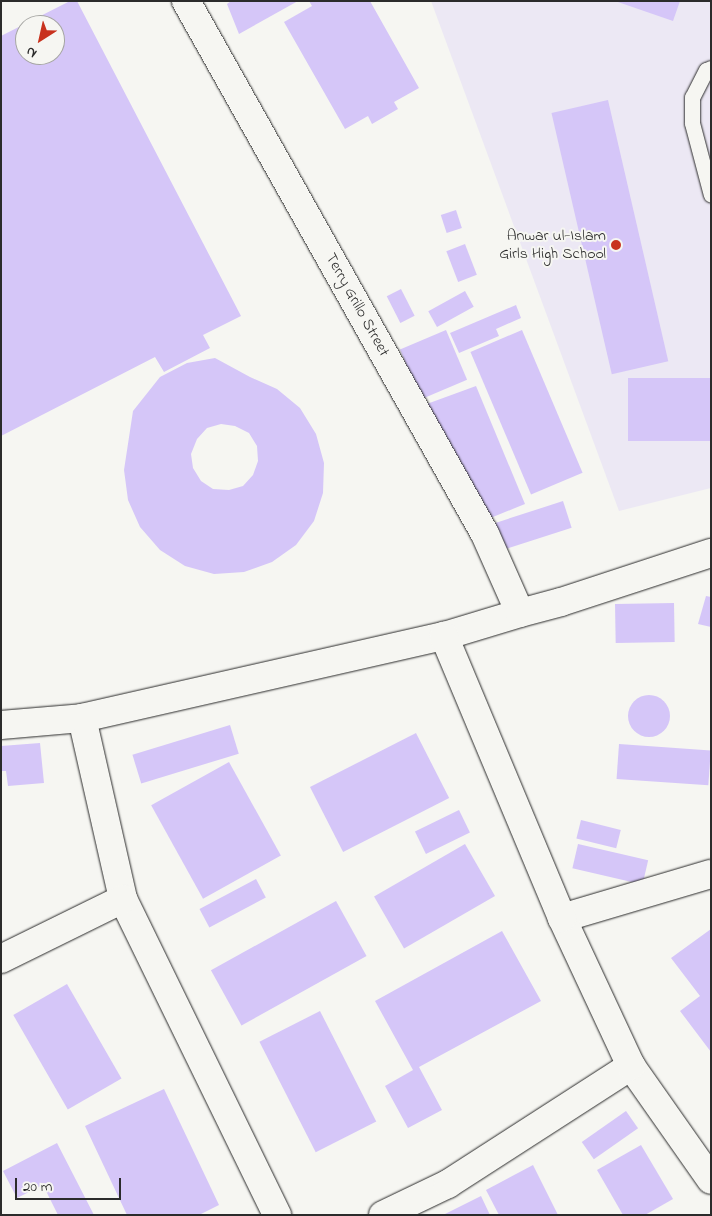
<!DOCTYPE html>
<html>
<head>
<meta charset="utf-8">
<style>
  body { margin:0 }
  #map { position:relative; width:712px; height:1216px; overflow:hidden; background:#f6f6f2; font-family:"Indie Flower",sans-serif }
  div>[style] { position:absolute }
  .built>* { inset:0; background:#ece8f4 }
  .building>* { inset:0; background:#d5c6f8; transform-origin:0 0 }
  .round { border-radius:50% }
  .roads { filter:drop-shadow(0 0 1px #2b2b2b) drop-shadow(0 0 1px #2b2b2b) }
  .service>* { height:15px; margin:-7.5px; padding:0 7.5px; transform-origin:7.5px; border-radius:7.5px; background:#f6f6f2 }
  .minor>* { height:28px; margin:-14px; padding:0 14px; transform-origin:14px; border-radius:14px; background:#f6f6f2 }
  .tertiary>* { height:28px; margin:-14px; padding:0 14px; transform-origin:14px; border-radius:14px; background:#f6f6f2 }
  .dots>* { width:14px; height:14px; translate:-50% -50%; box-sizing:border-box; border:2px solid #f6f6f2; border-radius:50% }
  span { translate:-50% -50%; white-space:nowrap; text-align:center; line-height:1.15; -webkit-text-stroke:4px #f6f6f2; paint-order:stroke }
  .poi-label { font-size:16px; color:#2b2b2b }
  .right { translate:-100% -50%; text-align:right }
  .street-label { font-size:16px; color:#2b2b2b }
  .frame { position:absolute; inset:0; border:2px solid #2b2b2b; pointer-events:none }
  .north { position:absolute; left:15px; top:15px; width:50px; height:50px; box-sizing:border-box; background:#f6f6f2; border:1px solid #a5a5a2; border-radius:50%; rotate:215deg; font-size:14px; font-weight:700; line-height:20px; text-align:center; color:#2b2b2b }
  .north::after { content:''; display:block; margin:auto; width:18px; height:22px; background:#c8321e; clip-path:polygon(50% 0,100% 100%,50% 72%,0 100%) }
  .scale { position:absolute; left:15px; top:1178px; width:106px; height:22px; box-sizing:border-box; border:2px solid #2b2b2b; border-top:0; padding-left:6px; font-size:15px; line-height:18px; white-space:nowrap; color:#2b2b2b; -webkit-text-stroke:4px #f6f6f2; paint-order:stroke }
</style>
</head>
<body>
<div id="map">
  <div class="built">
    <i style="clip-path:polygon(431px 1px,711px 1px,711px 488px,619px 511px)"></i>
  </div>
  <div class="building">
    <i style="clip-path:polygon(evenodd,70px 1px,77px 1px,241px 316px,203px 335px,210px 348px,164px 372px,155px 357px,1px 436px,1px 36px,70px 1px,25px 25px,55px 25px,55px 55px,25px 55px,25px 25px)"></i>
    <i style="clip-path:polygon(231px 1px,298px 1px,239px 34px,227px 4px)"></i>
    <i style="clip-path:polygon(309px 1px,370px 1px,419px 88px,394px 102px,398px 109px,372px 124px,368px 116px,345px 129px,284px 22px,312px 6px)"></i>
    <i style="clip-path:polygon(615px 1px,680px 1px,673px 21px)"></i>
    <i style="left:608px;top:100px;width:268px;height:58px;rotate:77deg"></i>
    <i style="left:456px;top:210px;width:19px;height:16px;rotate:72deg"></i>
    <i style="left:465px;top:244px;width:33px;height:20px;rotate:69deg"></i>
    <i style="left:401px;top:289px;width:30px;height:16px;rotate:63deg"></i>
    <i style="left:465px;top:291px;width:18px;height:42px;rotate:61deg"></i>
    <i style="clip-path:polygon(516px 305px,521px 318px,496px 329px,499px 336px,459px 353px,450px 333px)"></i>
    <i style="left:446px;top:330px;width:54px;height:50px;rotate:67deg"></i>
    <i style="left:522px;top:330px;width:155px;height:56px;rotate:67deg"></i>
    <i style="clip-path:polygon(evenodd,215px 358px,250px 377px,277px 389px,300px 408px,316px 434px,324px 463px,323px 493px,314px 521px,296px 545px,272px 562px,244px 572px,214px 574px,185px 566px,160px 550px,140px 527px,128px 500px,124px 470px,133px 411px,160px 377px,187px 363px,215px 358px,221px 424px,235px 426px,249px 433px,257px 446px,258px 461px,253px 475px,243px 486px,229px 490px,213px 489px,201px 481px,193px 468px,191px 454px,197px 439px,207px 428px,221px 424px)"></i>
    <i style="left:711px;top:378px;width:63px;height:83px;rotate:90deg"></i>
    <i style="clip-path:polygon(476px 386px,525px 504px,483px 521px,424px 405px)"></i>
    <i style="left:563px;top:501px;width:28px;height:71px;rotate:72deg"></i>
    <i style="clip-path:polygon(706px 596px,711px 597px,711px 627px,698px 624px)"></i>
    <i style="left:674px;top:603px;width:39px;height:59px;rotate:89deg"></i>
    <i class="round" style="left:628px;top:695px;width:42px;height:42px"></i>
    <i style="left:230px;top:725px;width:30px;height:102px;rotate:73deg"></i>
    <i style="left:416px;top:733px;width:73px;height:119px;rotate:63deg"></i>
    <i style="clip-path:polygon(40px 743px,44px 783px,8px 786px,6px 771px,1px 771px,1px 746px)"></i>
    <i style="left:619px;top:744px;width:92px;height:35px;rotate:4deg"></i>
    <i style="left:229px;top:762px;width:107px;height:89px;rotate:61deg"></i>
    <i style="left:459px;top:810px;width:25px;height:49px;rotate:64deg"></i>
    <i style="left:581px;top:820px;width:41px;height:19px;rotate:14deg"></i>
    <i style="left:465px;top:844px;width:60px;height:105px;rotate:60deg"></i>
    <i style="left:578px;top:844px;width:72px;height:25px;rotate:13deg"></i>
    <i style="left:256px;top:879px;width:21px;height:64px;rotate:62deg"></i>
    <i style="left:336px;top:901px;width:63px;height:143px;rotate:61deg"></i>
    <i style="clip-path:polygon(711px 929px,711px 1052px,680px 1011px,700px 996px,671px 958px)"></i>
    <i style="clip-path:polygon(502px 931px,541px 1001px,419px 1067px,442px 1110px,408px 1128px,385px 1086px,413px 1070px,375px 1001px)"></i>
    <i style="left:67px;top:984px;width:109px;height:62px;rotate:60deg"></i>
    <i style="left:320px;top:1011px;width:124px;height:68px;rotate:63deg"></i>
    <i style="clip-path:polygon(164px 1089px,219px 1205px,199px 1215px,127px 1215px,85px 1126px)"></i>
    <i style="left:626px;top:1111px;width:21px;height:54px;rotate:55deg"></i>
    <i style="clip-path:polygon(57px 1143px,94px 1215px,58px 1215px,43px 1185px,17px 1198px,3px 1171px)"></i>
    <i style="clip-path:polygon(641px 1145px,673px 1199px,645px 1215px,623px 1215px,597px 1170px)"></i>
    <i style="clip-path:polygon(533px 1165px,558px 1215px,499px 1215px,486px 1190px)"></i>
    <i style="clip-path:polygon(481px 1196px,490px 1215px,443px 1215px)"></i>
  </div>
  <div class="roads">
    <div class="service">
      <i style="left:711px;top:68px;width:5px;rotate:158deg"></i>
      <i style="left:706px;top:70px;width:30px;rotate:117deg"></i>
      <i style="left:692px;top:97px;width:26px;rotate:90deg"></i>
      <i style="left:692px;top:123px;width:74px;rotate:75.2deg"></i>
    </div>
    <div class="minor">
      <i style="left:82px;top:718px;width:186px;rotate:77.2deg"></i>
      <i style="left:123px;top:899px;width:352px;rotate:64deg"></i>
      <i style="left:1px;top:725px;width:81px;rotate:-4.9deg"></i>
      <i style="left:82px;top:718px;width:371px;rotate:-12.8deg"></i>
      <i style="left:444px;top:636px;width:79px;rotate:-16.8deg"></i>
      <i style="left:562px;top:918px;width:155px;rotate:-16.5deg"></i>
      <i style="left:1px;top:959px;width:136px;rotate:-26.2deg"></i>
      <i style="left:631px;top:1066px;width:139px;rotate:54.9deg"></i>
      <i style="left:383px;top:1215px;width:72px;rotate:-25.5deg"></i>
      <i style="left:448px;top:1184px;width:218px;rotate:-32.8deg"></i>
      <i style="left:631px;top:1066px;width:163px;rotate:-115deg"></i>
      <i style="left:562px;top:918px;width:306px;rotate:-112.7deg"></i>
    </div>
    <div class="tertiary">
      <i style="left:186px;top:1px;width:611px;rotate:60.71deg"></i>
      <i style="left:485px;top:534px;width:86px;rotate:66.1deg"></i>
      <i style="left:520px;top:613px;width:42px;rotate:-15deg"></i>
      <i style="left:561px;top:602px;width:158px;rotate:-18.1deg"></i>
    </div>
  </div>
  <div class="dots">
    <i style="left:616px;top:245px;background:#c8321e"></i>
  </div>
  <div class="poi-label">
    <span class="right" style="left:606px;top:245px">Anwar ul-Islam<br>Girls High School</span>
  </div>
  <div class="street-label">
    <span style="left:357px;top:305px;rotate:61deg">Terry Grillo Street</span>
  </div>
  <div class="frame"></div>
  <div class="north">N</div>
  <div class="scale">20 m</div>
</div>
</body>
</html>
